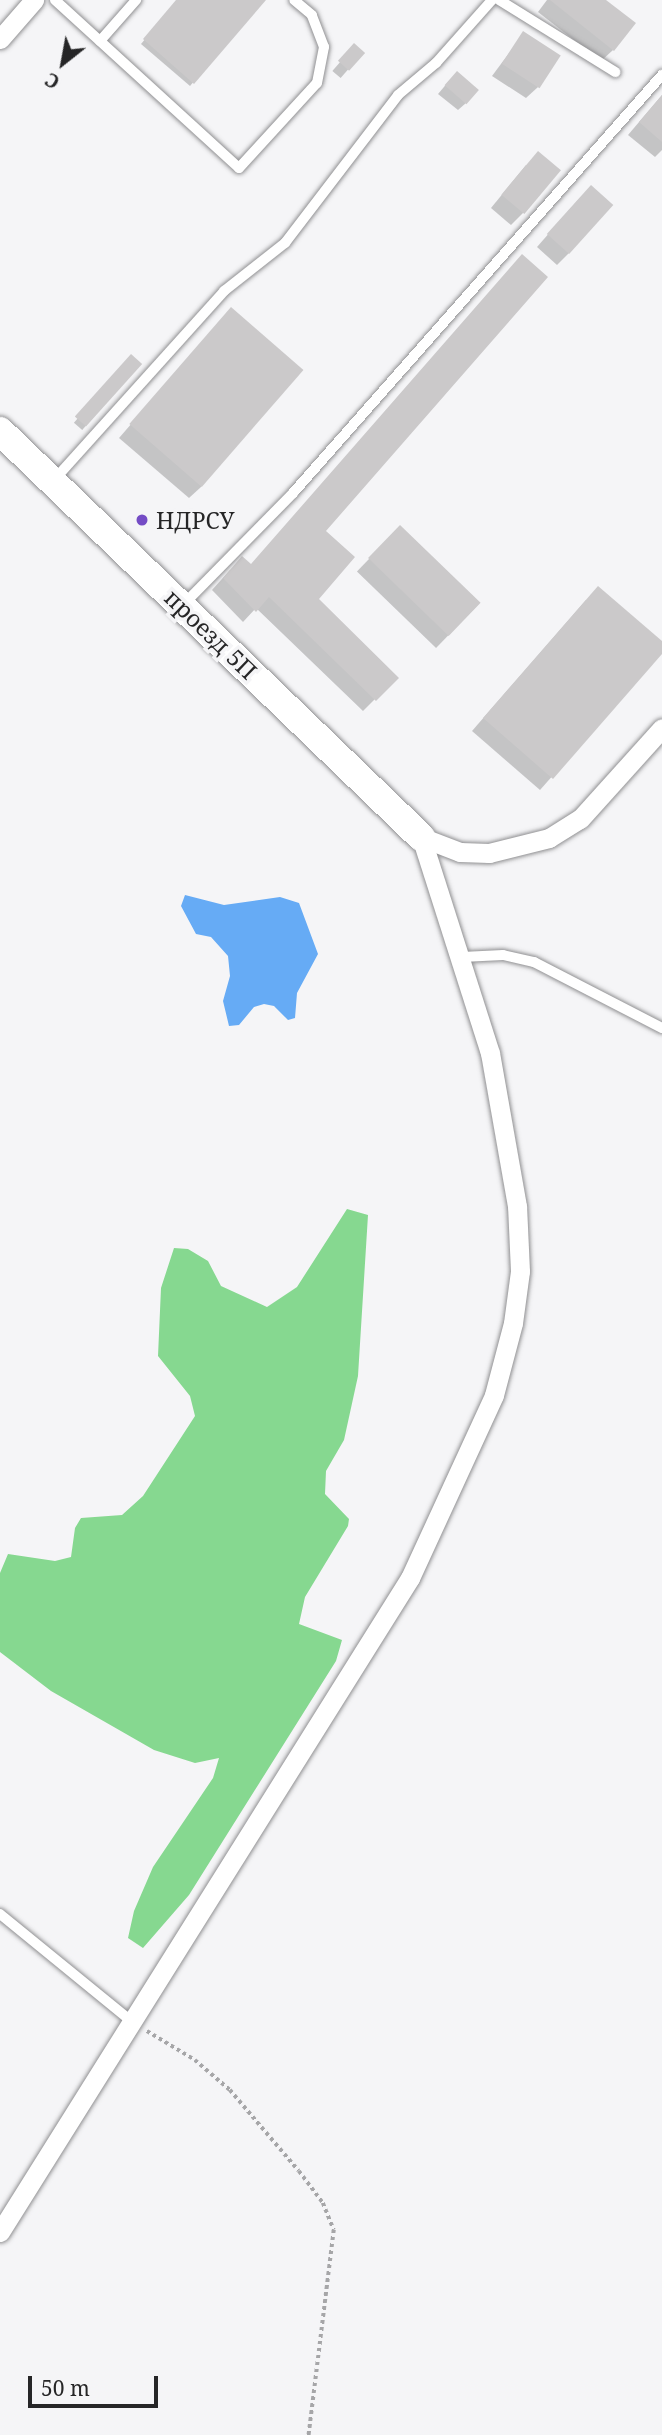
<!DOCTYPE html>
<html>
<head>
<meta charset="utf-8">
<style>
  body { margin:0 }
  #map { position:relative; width:662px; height:2435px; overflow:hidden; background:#f5f5f7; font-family:"Noto Serif",serif }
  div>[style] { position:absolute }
  .green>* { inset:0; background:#86d890 }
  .water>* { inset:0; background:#66abf5 }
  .shadow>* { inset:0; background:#0003; transform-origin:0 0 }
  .building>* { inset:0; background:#cbc9ca; transform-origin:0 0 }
  .path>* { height:3.5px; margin-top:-1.75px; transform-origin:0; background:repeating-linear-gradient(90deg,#a6a6a8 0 3.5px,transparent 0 7px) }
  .roads { filter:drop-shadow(0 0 2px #909092) drop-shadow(0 0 2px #909092) }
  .lane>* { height:10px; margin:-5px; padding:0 5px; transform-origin:5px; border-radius:5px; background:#fff }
  .street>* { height:19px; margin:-9.5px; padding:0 9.5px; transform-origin:9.5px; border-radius:9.5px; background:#fff }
  .secondary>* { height:28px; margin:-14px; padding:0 14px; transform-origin:14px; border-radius:14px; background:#fff }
  .dots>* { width:19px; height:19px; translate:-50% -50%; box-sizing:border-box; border:4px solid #f5f5f7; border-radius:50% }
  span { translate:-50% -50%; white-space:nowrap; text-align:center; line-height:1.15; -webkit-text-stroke:7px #f5f5f7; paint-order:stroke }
  .poi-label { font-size:23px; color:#262627 }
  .left { translate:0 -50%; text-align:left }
  .street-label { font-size:23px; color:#262627 }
  .north { position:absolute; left:28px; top:28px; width:70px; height:70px; -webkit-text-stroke:5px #f5f5f7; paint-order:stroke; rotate:211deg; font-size:19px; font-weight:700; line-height:28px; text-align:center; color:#262627 }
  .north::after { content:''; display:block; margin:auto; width:24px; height:32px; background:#262627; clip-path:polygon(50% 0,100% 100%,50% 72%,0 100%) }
  .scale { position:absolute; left:28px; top:2376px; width:130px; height:32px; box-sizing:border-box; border:4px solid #262627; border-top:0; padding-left:9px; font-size:21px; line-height:24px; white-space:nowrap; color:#262627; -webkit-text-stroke:5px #f5f5f7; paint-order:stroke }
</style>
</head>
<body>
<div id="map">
  <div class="green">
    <i style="clip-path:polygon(347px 1209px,368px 1215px,358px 1376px,344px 1440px,326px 1471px,325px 1494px,349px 1519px,348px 1526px,305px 1597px,299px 1624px,342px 1640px,336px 1661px,189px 1895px,143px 1948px,128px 1938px,134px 1911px,153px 1867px,213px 1778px,219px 1758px,195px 1763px,154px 1750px,51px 1691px,0 1652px,0 1573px,8px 1554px,55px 1561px,71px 1557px,75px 1528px,81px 1518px,122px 1515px,143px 1496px,195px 1416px,190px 1396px,158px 1356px,161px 1288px,174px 1248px,188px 1249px,208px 1261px,221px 1286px,267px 1307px,297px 1287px)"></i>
  </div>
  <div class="water">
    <i style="clip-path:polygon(185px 895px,224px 905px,280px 897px,299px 903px,318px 954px,297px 993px,295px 1018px,288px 1020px,274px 1006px,264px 1004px,254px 1007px,239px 1025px,229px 1026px,223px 1001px,230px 976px,228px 956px,211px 937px,196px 934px,181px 906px)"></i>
  </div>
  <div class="shadow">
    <i style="clip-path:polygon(178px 0,262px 2px,190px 86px,141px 44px)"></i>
    <i style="clip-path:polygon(547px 0,603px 0,613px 50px,601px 61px,538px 12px)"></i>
    <i style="clip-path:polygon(524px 33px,538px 87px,526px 98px,492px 76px)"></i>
    <i style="left:354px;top:46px;width:11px;height:33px;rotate:41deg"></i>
    <i style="clip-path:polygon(449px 81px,466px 103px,458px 110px,438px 94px)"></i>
    <i style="clip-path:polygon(662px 95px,662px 150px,655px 157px,628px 135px)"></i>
    <i style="clip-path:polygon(526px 165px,523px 213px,511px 225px,491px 208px)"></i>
    <i style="clip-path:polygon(579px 199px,569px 253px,557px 265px,537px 247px)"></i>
    <i style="clip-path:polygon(220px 322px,201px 487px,189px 498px,119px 438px)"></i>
    <i style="left:131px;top:357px;width:11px;height:87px;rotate:41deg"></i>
    <i style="left:400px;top:527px;width:110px;height:62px;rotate:44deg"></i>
    <i style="clip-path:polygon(324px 532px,316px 599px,396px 678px,363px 711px,256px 608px,243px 622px,212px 590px,230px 570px,251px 566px)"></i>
    <i style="clip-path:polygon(586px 600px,662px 644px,662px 652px,540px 790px,472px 731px)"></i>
  </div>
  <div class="building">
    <i style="clip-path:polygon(176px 0,266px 0,194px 84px,143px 39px)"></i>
    <i style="clip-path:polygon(550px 0,606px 0,636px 23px,614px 51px)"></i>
    <i style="left:523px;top:31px;width:45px;height:39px;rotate:33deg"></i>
    <i style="left:354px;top:43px;width:15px;height:24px;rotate:42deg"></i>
    <i style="left:457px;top:71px;width:29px;height:19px;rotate:41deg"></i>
    <i style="clip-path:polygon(662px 95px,662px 142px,639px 122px)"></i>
    <i style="left:538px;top:151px;width:30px;height:57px;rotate:40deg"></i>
    <i style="left:591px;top:185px;width:30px;height:66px;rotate:42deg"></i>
    <i style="clip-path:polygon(522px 254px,548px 277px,326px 531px,355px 557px,319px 599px,399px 678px,376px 701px,269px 597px,256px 612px,223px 578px,242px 556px,251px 564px)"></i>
    <i style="left:231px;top:307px;width:96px;height:155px;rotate:41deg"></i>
    <i style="left:131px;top:354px;width:15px;height:84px;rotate:42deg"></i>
    <i style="left:400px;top:525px;width:112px;height:46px;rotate:44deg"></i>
    <i style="clip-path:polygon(598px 586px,662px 641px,662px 654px,553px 779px,483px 718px)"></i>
  </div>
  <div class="path">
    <i style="left:147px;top:2031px;width:56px;rotate:31.1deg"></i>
    <i style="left:195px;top:2060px;width:46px;rotate:40.6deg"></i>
    <i style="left:230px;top:2090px;width:106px;rotate:49.6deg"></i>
    <i style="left:299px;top:2171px;width:40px;rotate:53deg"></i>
    <i style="left:323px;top:2203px;width:29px;rotate:68deg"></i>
    <i style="left:334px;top:2230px;width:207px;rotate:97deg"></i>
  </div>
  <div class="roads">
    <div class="lane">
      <i style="left:55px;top:0;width:249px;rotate:42.4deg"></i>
      <i style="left:239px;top:168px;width:115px;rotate:-47.5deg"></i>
      <i style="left:317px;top:83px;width:37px;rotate:-79deg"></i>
      <i style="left:324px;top:47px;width:34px;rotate:-111deg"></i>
      <i style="left:312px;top:15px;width:23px;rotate:-140deg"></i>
      <i style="left:499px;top:0;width:137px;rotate:31.8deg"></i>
      <i style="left:100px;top:41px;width:55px;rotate:-48.7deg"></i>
      <i style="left:55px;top:479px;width:253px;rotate:-48deg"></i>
      <i style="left:224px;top:291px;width:78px;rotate:-38.2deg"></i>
      <i style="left:285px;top:243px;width:186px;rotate:-52.6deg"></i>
      <i style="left:398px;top:95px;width:50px;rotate:-40.1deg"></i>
      <i style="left:436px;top:63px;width:84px;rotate:-48.4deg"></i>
      <i style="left:184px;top:604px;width:156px;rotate:-45.5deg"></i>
      <i style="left:293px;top:493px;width:558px;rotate:-48.56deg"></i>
      <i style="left:462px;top:957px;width:41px;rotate:-2.8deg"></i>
      <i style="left:503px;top:955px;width:32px;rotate:13deg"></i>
      <i style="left:534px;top:962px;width:144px;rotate:27.3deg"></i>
      <i style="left:0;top:1914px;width:169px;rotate:39.2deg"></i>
    </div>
    <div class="street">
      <i style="left:0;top:39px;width:52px;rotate:-48.9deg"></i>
      <i style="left:421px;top:837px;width:42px;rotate:21deg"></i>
      <i style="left:460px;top:852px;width:29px;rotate:2deg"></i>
      <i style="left:489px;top:853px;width:62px;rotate:-14deg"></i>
      <i style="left:549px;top:838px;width:36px;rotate:-32deg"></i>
      <i style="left:580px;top:819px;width:122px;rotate:-48deg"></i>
      <i style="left:0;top:2232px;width:772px;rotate:-57.92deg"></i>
      <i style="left:410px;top:1578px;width:201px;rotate:-65.3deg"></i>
      <i style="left:494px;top:1395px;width:74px;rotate:-75.2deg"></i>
      <i style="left:513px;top:1323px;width:52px;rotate:-82.3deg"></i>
      <i style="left:520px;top:1271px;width:65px;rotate:-92.6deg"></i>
      <i style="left:517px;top:1206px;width:155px;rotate:-100deg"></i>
      <i style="left:490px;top:1053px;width:227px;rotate:-107.7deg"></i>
    </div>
    <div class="secondary">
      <i style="left:0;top:431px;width:585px;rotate:43.96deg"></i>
    </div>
  </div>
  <div class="dots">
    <i style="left:142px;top:520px;background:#744cc5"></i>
  </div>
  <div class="poi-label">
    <span class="left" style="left:156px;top:520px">НДРСУ</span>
  </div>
  <div class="street-label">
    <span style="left:211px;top:634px;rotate:44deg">проезд 5П</span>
  </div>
  <div class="north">С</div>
  <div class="scale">50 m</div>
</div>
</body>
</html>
